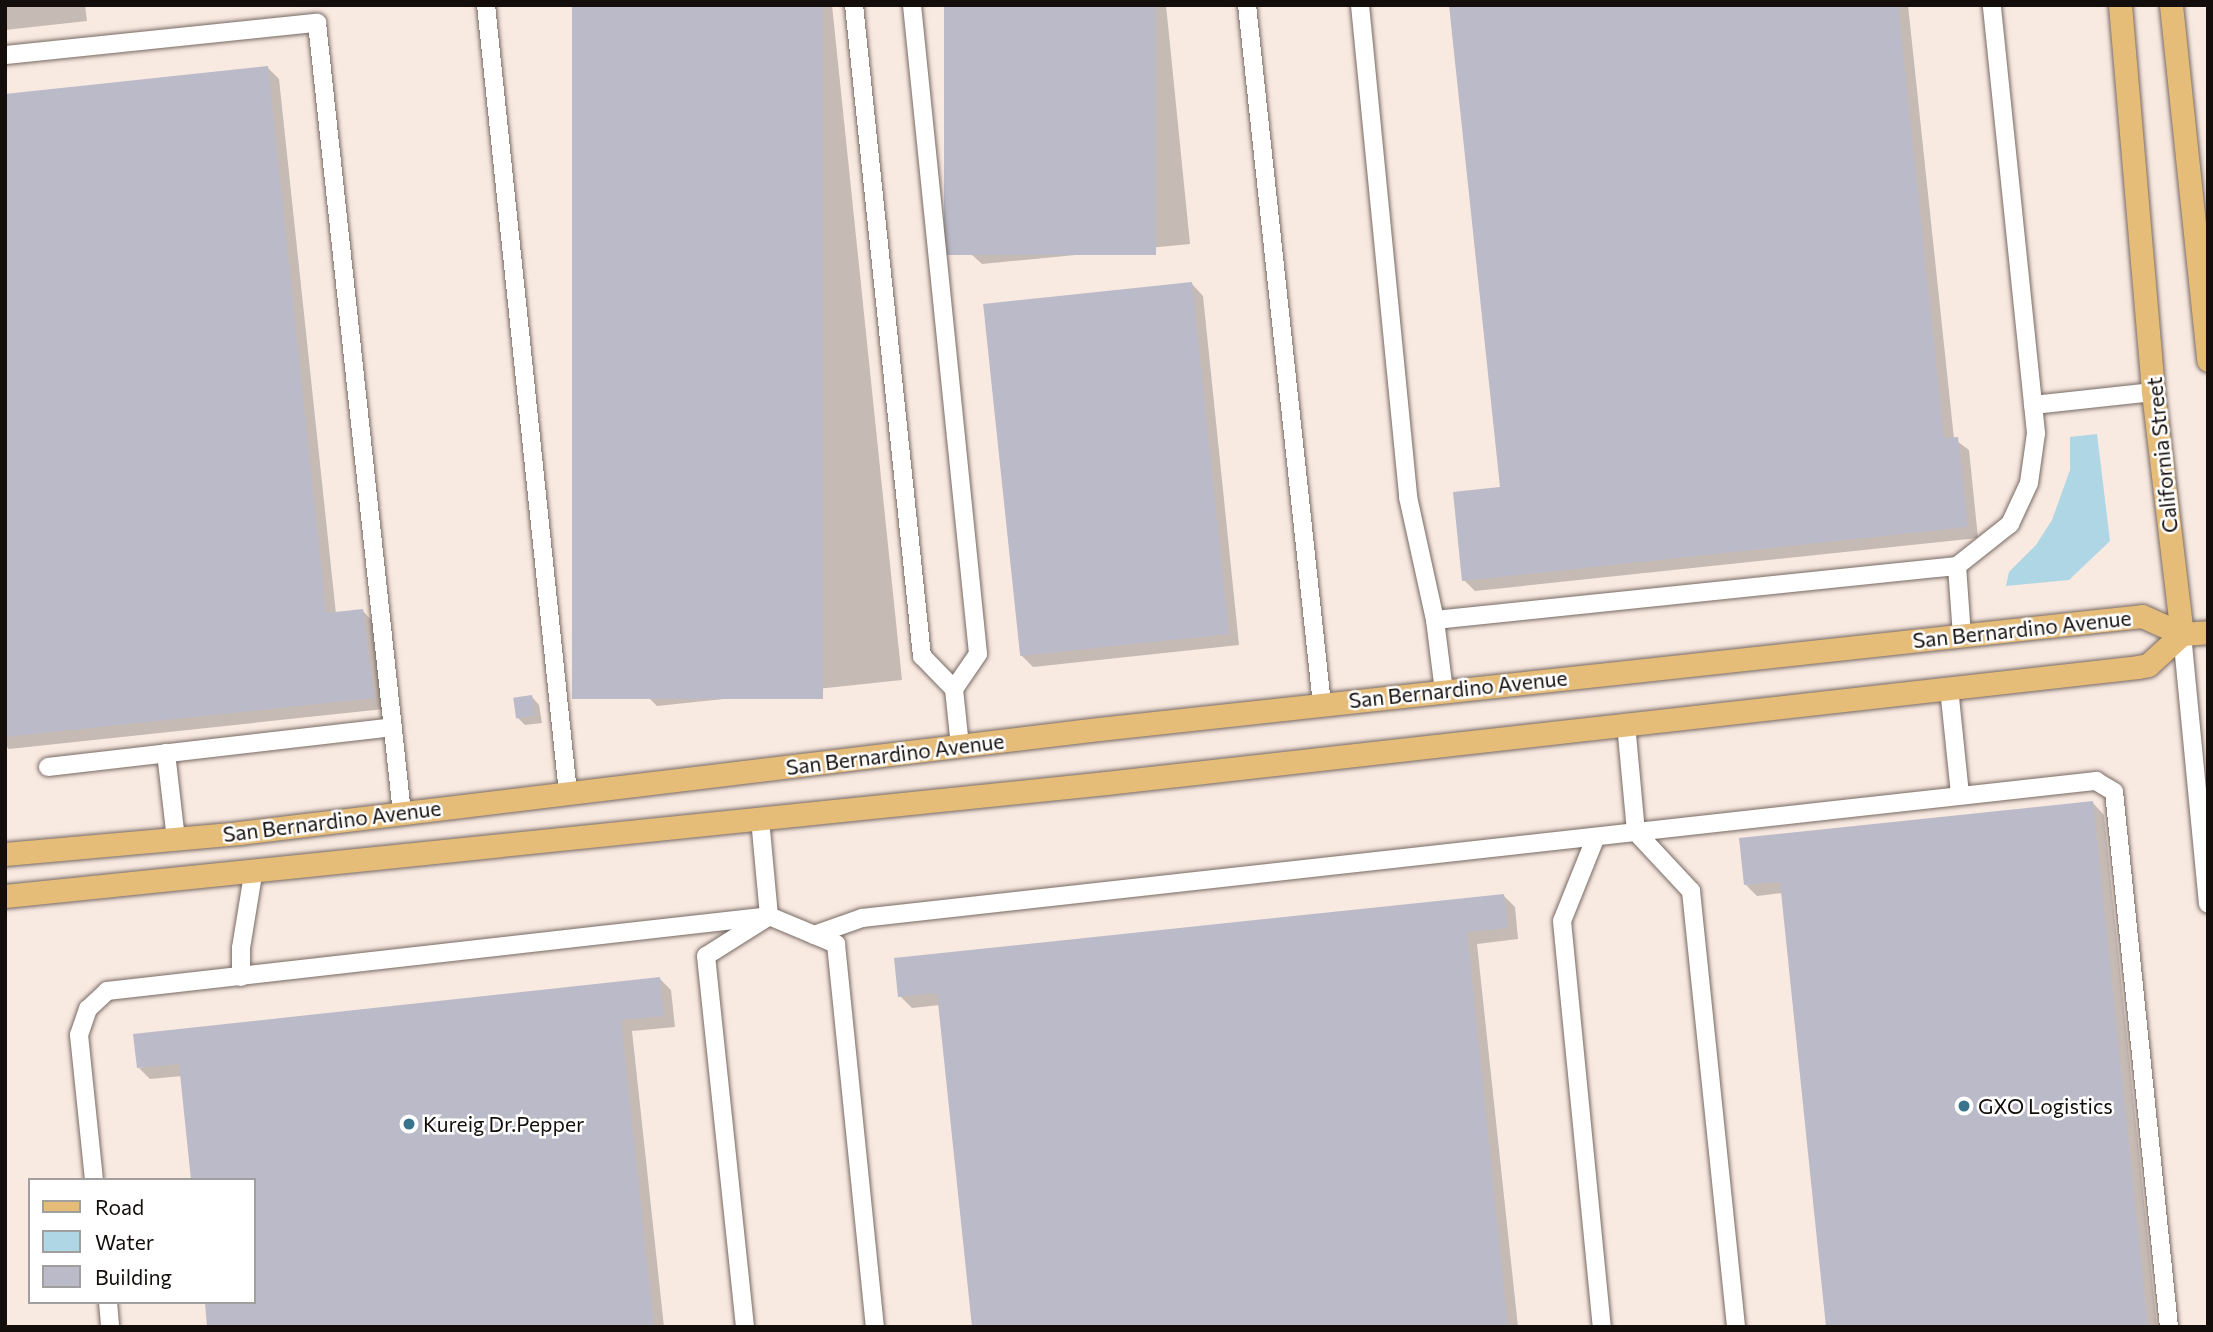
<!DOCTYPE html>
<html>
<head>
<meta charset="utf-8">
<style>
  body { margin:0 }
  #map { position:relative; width:2213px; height:1332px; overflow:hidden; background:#f8e9e1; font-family:Commissioner,sans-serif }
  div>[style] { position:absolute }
  .water>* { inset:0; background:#afd6e5 }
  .shadow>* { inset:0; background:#0003 }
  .building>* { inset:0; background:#bbbac8; transform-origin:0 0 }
  .roads { filter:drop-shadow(0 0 2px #776a63) drop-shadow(0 0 2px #776a63) }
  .minor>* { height:18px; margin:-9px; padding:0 9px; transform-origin:9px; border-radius:9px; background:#fff }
  .major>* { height:23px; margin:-11.5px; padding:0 11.5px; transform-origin:11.5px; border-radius:11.5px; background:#e6bc79 }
  .dots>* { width:19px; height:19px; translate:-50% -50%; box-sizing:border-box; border:4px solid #fff; border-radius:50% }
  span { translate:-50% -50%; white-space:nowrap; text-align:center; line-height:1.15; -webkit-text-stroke:5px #fff; paint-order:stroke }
  .street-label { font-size:21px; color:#130e0c }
  .poi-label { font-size:21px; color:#130e0c }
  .left { translate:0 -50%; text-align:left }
  .frame { position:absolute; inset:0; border:7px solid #130e0c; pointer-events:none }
  .legend { position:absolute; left:28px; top:1178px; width:228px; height:126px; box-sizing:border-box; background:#fff; border:2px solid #a19f9e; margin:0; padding:9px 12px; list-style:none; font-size:21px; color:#130e0c }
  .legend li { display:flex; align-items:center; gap:14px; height:35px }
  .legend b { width:35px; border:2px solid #a19f9e }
</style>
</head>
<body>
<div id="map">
  <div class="water">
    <i style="clip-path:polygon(2097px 434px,2110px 541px,2069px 580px,2006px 586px,2009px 572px,2036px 545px,2052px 520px,2070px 470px,2070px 437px)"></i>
  </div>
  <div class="shadow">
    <i style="clip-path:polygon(5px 5px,85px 5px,87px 21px,5px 30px)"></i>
    <i style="clip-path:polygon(574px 5px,832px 5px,902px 680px,657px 706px,645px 694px)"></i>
    <i style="clip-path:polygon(945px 5px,1166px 5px,1190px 244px,982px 264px,970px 253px)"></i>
    <i style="clip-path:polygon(1451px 5px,1908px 5px,1954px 439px,1969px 450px,1978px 538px,1475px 591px,1464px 580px,1502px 488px)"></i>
    <i style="clip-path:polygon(268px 68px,279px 79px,336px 614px,363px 611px,374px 623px,384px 709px,9px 749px,5px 745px,5px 95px)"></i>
    <i style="clip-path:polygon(1192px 284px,1203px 296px,1239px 645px,1033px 667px,1021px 655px)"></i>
    <i style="clip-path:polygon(532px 697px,539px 705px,542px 723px,525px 725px,518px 718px)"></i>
    <i style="clip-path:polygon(2093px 803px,2104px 815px,2157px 1327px,1828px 1327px,1783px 893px,1757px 896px,1746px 885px)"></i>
    <i style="clip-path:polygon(1503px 895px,1515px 907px,1518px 939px,1477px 944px,1518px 1327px,974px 1327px,940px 1005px,912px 1008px,900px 996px)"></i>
    <i style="clip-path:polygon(659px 978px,671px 990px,675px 1027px,632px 1031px,664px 1327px,209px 1327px,254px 1302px,254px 1180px,182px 1076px,150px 1079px,139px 1068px)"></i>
  </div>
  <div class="building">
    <i style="left:572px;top:5px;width:251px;height:694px"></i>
    <i style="left:944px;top:5px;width:212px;height:250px"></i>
    <i style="clip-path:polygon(1449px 5px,1898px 5px,1944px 438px,1958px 437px,1968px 527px,1462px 581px,1453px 492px,1500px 487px)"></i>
    <i style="clip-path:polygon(268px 66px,326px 613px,363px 609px,374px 698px,5px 737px,5px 94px)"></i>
    <i style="left:1192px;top:282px;width:354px;height:210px;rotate:84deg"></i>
    <i style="left:532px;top:695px;width:21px;height:19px;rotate:82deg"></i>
    <i style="clip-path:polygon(2093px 801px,2148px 1327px,1826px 1327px,1780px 882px,1744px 885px,1739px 838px)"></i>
    <i style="clip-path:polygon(1504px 894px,1508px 928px,1467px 932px,1508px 1327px,972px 1327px,937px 993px,898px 997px,894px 958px)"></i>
    <i style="clip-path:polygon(660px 977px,664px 1016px,621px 1020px,654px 1327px,207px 1327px,205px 1302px,254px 1302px,254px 1180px,191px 1180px,179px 1064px,137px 1068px,133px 1034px)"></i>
  </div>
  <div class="roads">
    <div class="minor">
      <i style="left:486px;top:5px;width:792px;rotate:84.06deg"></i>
      <i style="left:854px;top:5px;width:655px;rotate:84.04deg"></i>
      <i style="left:922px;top:656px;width:46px;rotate:45.9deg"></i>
      <i style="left:912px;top:5px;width:652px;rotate:84.19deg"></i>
      <i style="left:978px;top:654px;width:42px;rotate:124.4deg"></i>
      <i style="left:954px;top:689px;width:57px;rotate:84deg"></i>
      <i style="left:1247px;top:5px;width:703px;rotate:83.88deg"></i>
      <i style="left:1360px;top:5px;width:494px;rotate:84.4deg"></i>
      <i style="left:1408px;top:497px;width:126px;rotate:77.6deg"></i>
      <i style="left:1435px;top:620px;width:72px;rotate:82.8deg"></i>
      <i style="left:5px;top:55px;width:314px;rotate:-5.9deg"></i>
      <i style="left:317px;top:23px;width:795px;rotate:83.86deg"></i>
      <i style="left:2033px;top:405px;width:121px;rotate:-6.2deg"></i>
      <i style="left:1957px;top:566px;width:69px;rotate:85.9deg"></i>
      <i style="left:1435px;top:620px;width:525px;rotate:-5.91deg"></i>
      <i style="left:1957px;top:566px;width:68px;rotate:-38.4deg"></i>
      <i style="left:2010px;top:524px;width:45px;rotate:-65.1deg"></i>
      <i style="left:2029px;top:483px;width:50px;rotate:-82deg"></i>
      <i style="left:2036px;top:433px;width:430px;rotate:-95.9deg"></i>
      <i style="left:2182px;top:634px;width:271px;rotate:84.5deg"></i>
      <i style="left:1949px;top:688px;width:108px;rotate:84.1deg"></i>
      <i style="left:1626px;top:724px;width:108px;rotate:84.7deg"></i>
      <i style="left:1636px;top:832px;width:81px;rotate:47deg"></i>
      <i style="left:1691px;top:891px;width:438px;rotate:84.1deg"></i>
      <i style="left:166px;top:753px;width:87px;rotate:83.4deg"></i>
      <i style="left:48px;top:767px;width:347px;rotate:-6.6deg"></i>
      <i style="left:760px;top:819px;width:97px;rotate:84.7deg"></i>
      <i style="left:1595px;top:839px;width:88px;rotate:111.9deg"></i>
      <i style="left:1562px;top:921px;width:408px;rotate:84.4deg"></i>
      <i style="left:814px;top:935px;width:51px;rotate:-19.5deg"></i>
      <i style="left:862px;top:918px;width:1242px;rotate:-6.34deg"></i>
      <i style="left:2096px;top:781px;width:21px;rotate:31deg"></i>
      <i style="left:2114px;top:792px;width:538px;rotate:84.13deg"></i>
      <i style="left:241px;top:977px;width:29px;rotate:-90deg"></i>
      <i style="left:241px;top:948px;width:80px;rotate:-80.7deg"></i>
      <i style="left:94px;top:1180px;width:146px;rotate:-95.9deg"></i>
      <i style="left:79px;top:1035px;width:28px;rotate:-71deg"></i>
      <i style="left:88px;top:1009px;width:26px;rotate:-43deg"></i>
      <i style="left:107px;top:991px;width:666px;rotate:-6.46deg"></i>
      <i style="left:769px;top:916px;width:73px;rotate:22.7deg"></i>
      <i style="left:836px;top:944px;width:385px;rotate:84.2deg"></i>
      <i style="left:108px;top:1302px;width:25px;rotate:85deg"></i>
      <i style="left:745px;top:1327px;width:373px;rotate:-96deg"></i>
      <i style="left:706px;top:956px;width:71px;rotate:-32.3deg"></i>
    </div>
    <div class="major">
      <i style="left:2120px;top:5px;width:388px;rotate:85.1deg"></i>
      <i style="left:2153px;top:392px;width:244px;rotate:83.2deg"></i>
      <i style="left:2171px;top:5px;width:357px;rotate:84deg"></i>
      <i style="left:5px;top:854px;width:235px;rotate:-5.1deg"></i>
      <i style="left:239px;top:833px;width:866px;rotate:-6.9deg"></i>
      <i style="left:1099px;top:729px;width:1049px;rotate:-6.18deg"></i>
      <i style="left:2142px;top:616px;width:44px;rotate:24.2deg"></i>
      <i style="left:2182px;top:634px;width:26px;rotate:-4deg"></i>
      <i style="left:5px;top:896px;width:1107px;rotate:-5.86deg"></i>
      <i style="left:1106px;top:783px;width:1038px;rotate:-6.41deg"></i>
      <i style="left:2138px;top:667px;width:10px;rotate:-11deg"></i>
      <i style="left:2148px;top:665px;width:46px;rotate:-42.4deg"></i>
    </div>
  </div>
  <div class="dots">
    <i style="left:1964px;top:1106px;background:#38748b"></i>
    <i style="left:409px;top:1124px;background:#38748b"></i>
  </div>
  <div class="street-label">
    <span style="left:2162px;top:455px;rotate:-96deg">California Street</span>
    <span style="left:2022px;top:629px;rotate:-6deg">San Bernardino Avenue</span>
    <span style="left:1458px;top:689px;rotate:-6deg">San Bernardino Avenue</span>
    <span style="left:895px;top:754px;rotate:-7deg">San Bernardino Avenue</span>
    <span style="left:332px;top:821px;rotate:-7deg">San Bernardino Avenue</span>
  </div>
  <div class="poi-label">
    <span class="left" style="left:1978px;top:1106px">GXO Logistics</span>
    <span class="left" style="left:423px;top:1124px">Kureig Dr.Pepper</span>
  </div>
  <div class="frame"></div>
  <ul class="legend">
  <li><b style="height:9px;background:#e6bc79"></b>Road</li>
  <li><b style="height:19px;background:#afd6e5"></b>Water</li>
  <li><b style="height:19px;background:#bbbac8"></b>Building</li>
  </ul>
</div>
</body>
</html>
